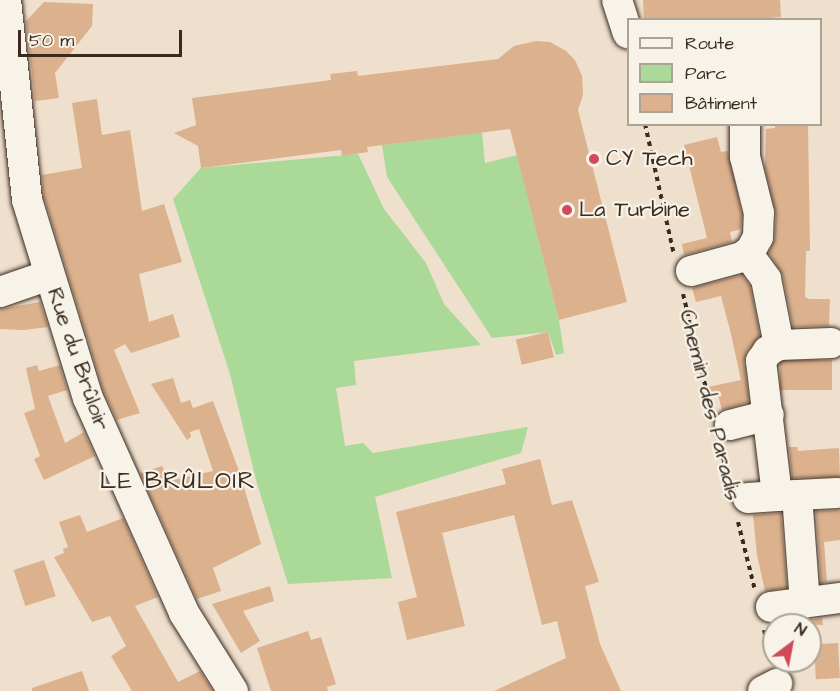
<!DOCTYPE html>
<html>
<head>
<meta charset="utf-8">
<style>
  body { margin:0 }
  #map { position:relative; width:840px; height:691px; overflow:hidden; background:#efdfcd; font-family:"Architects Daughter",sans-serif }
  div>[style] { position:absolute }
  .green>* { inset:0; background:#aad998 }
  .building>* { inset:0; background:#dcb18d; transform-origin:0 0 }
  .path>* { height:4px; margin-top:-2px; transform-origin:0; background:repeating-linear-gradient(90deg,#3b2a1e 0 4.5px,transparent 0 9px) }
  .roads { filter:drop-shadow(0 0 2px #3b2a1e) drop-shadow(0 0 2px #3b2a1e) }
  .minor>* { height:30px; margin:-15px; padding:0 15px; transform-origin:15px; border-radius:15px; background:#f7f3e8 }
  .dots>* { width:16px; height:16px; translate:-50% -50%; box-sizing:border-box; border:3px solid #f7f3e8; border-radius:50% }
  span { translate:-50% -50%; white-space:nowrap; text-align:center; line-height:1.15; -webkit-text-stroke:4.5px #f7f3e8; paint-order:stroke }
  .poi-label { font-size:22px; color:#3b2a1e }
  .left { translate:0 -50%; text-align:left }
  .street-label { font-size:22px; color:#3b2a1e }
  .neighbourhood-label { font-size:24px; color:#3b2a1e; letter-spacing:1.5px }
  .legend { position:absolute; left:627px; top:18px; width:195px; height:108px; box-sizing:border-box; background:#f7f3e8; border:2px solid #aca397; margin:0; padding:8px 10px; list-style:none; font-size:18px; color:#3b2a1e }
  .legend li { display:flex; align-items:center; gap:12px; height:30px }
  .legend b { width:30px; border:2px solid #aca397 }
  .north { position:absolute; left:762px; top:613px; width:60px; height:60px; box-sizing:border-box; background:#f7f3e8; border:2px solid #aca397; border-radius:50%; rotate:32deg; font-size:16px; font-weight:700; line-height:24px; text-align:center; color:#3b2a1e }
  .north::after { content:''; display:block; margin:auto; width:21px; height:27px; background:#d1495b; clip-path:polygon(50% 0,100% 100%,50% 72%,0 100%) }
  .scale { position:absolute; left:18px; top:30px; width:164px; height:27px; box-sizing:border-box; border:3px solid #3b2a1e; border-top:0; padding-left:8px; font-size:18px; line-height:21px; white-space:nowrap; color:#3b2a1e; -webkit-text-stroke:4px #f7f3e8; paint-order:stroke }
</style>
</head>
<body>
<div id="map">
  <div class="green">
    <i style="clip-path:polygon(482px 132px,485px 163px,517px 155px,559px 320px,564px 353px,556px 355px,548px 332px,492px 338px,387px 177px,382px 145px)"></i>
    <i style="clip-path:polygon(358px 154px,384px 209px,426px 263px,444px 304px,481px 345px,354px 361px,356px 385px,336px 388px,345px 446px,363px 443px,373px 453px,528px 427px,521px 453px,375px 497px,392px 578px,288px 584px,256px 480px,230px 374px,173px 199px,201px 168px)"></i>
  </div>
  <div class="building">
    <i style="clip-path:polygon(643px 0,780px 0,781px 17px,752px 20px,644px 20px)"></i>
    <i style="clip-path:polygon(44px 2px,93px 4px,92px 26px,55px 73px,59px 98px,35px 101px,26px 21px)"></i>
    <i style="clip-path:polygon(536px 41px,550px 42px,566px 51px,575px 60px,582px 76px,583px 95px,578px 110px,627px 302px,559px 320px,510px 129px,367px 147px,368px 152px,342px 156px,341px 150px,201px 168px,198px 146px,174px 133px,196px 125px,192px 98px,331px 80px,330px 74px,357px 71px,358px 76px,498px 59px,514px 46px)"></i>
    <i style="clip-path:polygon(97px 99px,102px 135px,130px 130px,142px 211px,164px 204px,182px 262px,139px 274px,149px 322px,173px 314px,180px 337px,131px 353px,125px 344px,114px 350px,140px 413px,117px 420px,104px 392px,44px 197px,42px 175px,82px 168px,72px 103px)"></i>
    <i style="clip-path:polygon(775px 124px,808px 124px,810px 251px,806px 251px,805px 297px,809px 299px,830px 299px,829px 326px,793px 327px,783px 275px,769px 253px,775px 238px,776px 214px,765px 167px,766px 129px,775px 128px)"></i>
    <i style="clip-path:polygon(717px 137px,721px 152px,728px 151px,742px 215px,741px 229px,730px 232px,732px 242px,684px 255px,682px 244px,707px 238px,684px 145px)"></i>
    <i style="clip-path:polygon(742px 275px,750px 286px,760px 336px,747px 351px,744px 362px,749px 402px,722px 410px,718px 395px,710px 395px,708px 387px,741px 380px,731px 334px,721px 296px,696px 302px,692px 288px)"></i>
    <i style="clip-path:polygon(40px 302px,48px 327px,24px 330px,0 329px,0 309px)"></i>
    <i style="left:548px;top:332px;width:26px;height:33px;rotate:77deg"></i>
    <i style="left:832px;top:360px;width:30px;height:52px;rotate:90deg"></i>
    <i style="clip-path:polygon(37px 365px,39px 371px,60px 365px,67px 390px,48px 396px,65px 443px,84px 432px,95px 456px,44px 480px,34px 459px,40px 456px,24px 413px,35px 409px,26px 368px)"></i>
    <i style="clip-path:polygon(173px 378px,181px 403px,190px 400px,193px 408px,213px 401px,239px 471px,261px 544px,213px 568px,221px 591px,197px 599px,140px 473px,162px 466px,169px 481px,213px 471px,199px 429px,190px 432px,191px 437px,187px 440px,151px 384px)"></i>
    <i style="clip-path:polygon(789px 447px,797px 447px,798px 451px,839px 448px,840px 477px,792px 478px)"></i>
    <i style="clip-path:polygon(540px 459px,552px 505px,572px 500px,599px 582px,585px 586px,600px 644px,621px 691px,494px 691px,566px 658px,557px 621px,542px 625px,514px 515px,442px 533px,465px 626px,407px 640px,398px 602px,417px 597px,396px 512px,506px 484px,502px 469px)"></i>
    <i style="clip-path:polygon(840px 510px,840px 540px,824px 542px,827px 582px,821px 583px,816px 511px)"></i>
    <i style="clip-path:polygon(781px 513px,787px 588px,765px 591px,757px 555px,753px 515px)"></i>
    <i style="clip-path:polygon(80px 515px,87px 532px,123px 518px,158px 597px,135px 606px,178px 682px,200px 671px,213px 691px,132px 691px,111px 656px,126px 646px,110px 616px,92px 622px,54px 557px,64px 553px,63px 549px,68px 547px,59px 522px)"></i>
    <i style="left:44px;top:560px;width:38px;height:32px;rotate:72deg"></i>
    <i style="clip-path:polygon(270px 586px,274px 601px,243px 611px,260px 641px,241px 653px,212px 604px)"></i>
    <i style="clip-path:polygon(822px 618px,823px 625px,773px 624px,807px 620px)"></i>
    <i style="clip-path:polygon(308px 631px,311px 640px,321px 637px,336px 684px,327px 687px,328px 691px,271px 691px,257px 648px)"></i>
    <i style="left:838px;top:643px;width:35px;height:24px;rotate:87deg"></i>
    <i style="clip-path:polygon(82px 671px,89px 691px,32px 691px,32px 688px)"></i>
  </div>
  <div class="path">
    <i style="left:645px;top:124px;width:134px;rotate:77.5deg"></i>
    <i style="left:683px;top:294px;width:118px;rotate:76.3deg"></i>
    <i style="left:721px;top:449px;width:34px;rotate:76deg"></i>
    <i style="left:738px;top:522px;width:70px;rotate:76deg"></i>
    <i style="left:764px;top:630px;width:31px;rotate:77deg"></i>
  </div>
  <div class="roads">
    <div class="minor">
      <i style="left:6px;top:0;width:201px;rotate:84deg"></i>
      <i style="left:27px;top:200px;width:207px;rotate:72.9deg"></i>
      <i style="left:88px;top:398px;width:235px;rotate:65.9deg"></i>
      <i style="left:184px;top:613px;width:92px;rotate:57.9deg"></i>
      <i style="left:617px;top:0;width:35px;rotate:72deg"></i>
      <i style="left:748px;top:254px;width:31px;rotate:54deg"></i>
      <i style="left:766px;top:279px;width:67px;rotate:78.9deg"></i>
      <i style="left:779px;top:345px;width:52px;rotate:-2.2deg"></i>
      <i style="left:691px;top:271px;width:53px;rotate:-15.4deg"></i>
      <i style="left:742px;top:257px;width:11px;rotate:-38deg"></i>
      <i style="left:751px;top:250px;width:15px;rotate:-62deg"></i>
      <i style="left:758px;top:237px;width:24px;rotate:-88deg"></i>
      <i style="left:759px;top:213px;width:58px;rotate:-104deg"></i>
      <i style="left:745px;top:157px;width:33px;rotate:-90deg"></i>
      <i style="left:0;top:292px;width:52px;rotate:-19.1deg"></i>
      <i style="left:779px;top:345px;width:13px;rotate:151deg"></i>
      <i style="left:768px;top:351px;width:12px;rotate:125deg"></i>
      <i style="left:761px;top:361px;width:136px;rotate:83.2deg"></i>
      <i style="left:777px;top:496px;width:60px;rotate:-2.9deg"></i>
      <i style="left:730px;top:425px;width:40px;rotate:-14.4deg"></i>
      <i style="left:797px;top:495px;width:108px;rotate:85.8deg"></i>
      <i style="left:748px;top:498px;width:29px;rotate:-4deg"></i>
      <i style="left:771px;top:607px;width:70px;rotate:-7.4deg"></i>
      <i style="left:763px;top:691px;width:16px;rotate:-27deg"></i>
    </div>
  </div>
  <div class="dots">
    <i style="left:594px;top:159px;background:#d1495b"></i>
    <i style="left:567px;top:210px;background:#d1495b"></i>
  </div>
  <div class="poi-label">
    <span class="left" style="left:606px;top:159px">CY Tech</span>
    <span class="left" style="left:579px;top:210px">La Turbine</span>
  </div>
  <div class="street-label">
    <span style="left:78px;top:359px;rotate:71deg">Rue du Brûloir</span>
    <span style="left:710px;top:405px;rotate:76deg">Chemin des Paradis</span>
  </div>
  <div class="neighbourhood-label">
    <span style="left:178px;top:482px">LE BRÛLOIR</span>
  </div>
  <ul class="legend">
  <li><b style="height:8px;background:#f7f3e8"></b>Route</li>
  <li><b style="height:16px;background:#aad998"></b>Parc</li>
  <li><b style="height:16px;background:#dcb18d"></b>Bâtiment</li>
  </ul>
  <div class="north">N</div>
  <div class="scale">50 m</div>
</div>
</body>
</html>
